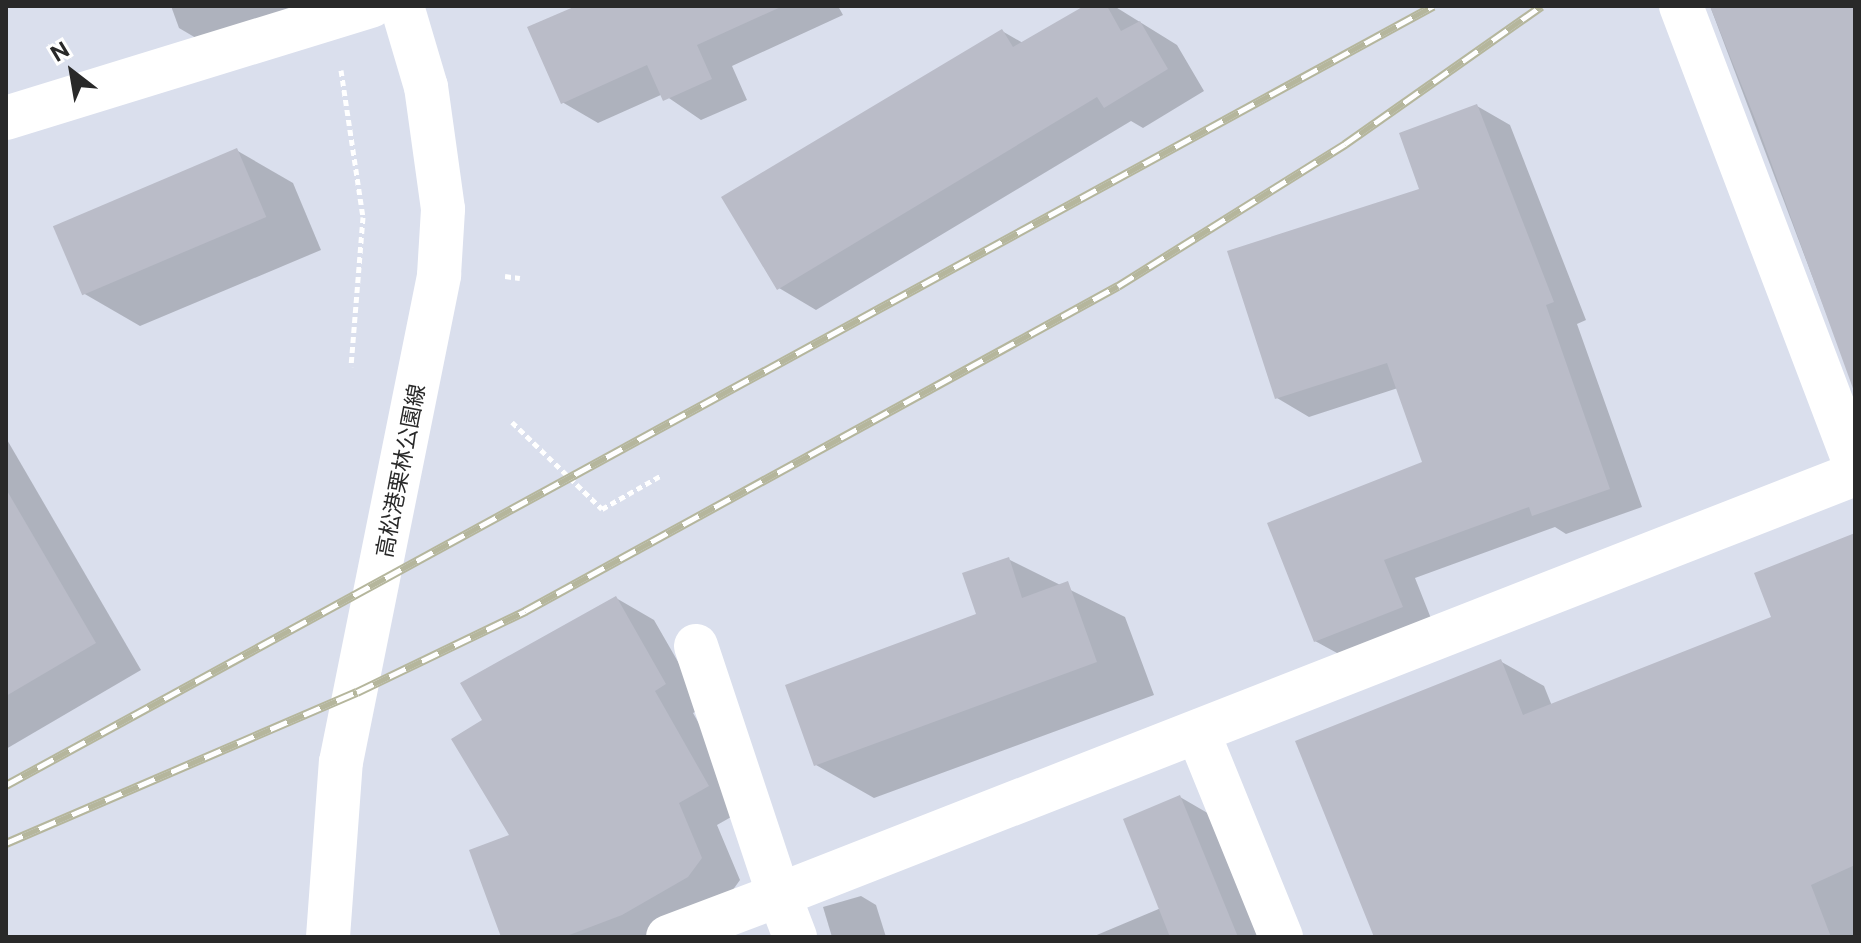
<!DOCTYPE html>
<html>
<head>
<meta charset="utf-8">
<style>
  body { margin:0 }
  #map { position:relative; width:1861px; height:943px; overflow:hidden; background:#dadfed; font-family:"Public Sans","Noto Sans JP",sans-serif }
  div>[style] { position:absolute }
  .shadow>* { inset:0; background:#0003 }
  .building>* { inset:0; background:#babcc8; transform-origin:0 0 }
  .path>* { height:5px; margin-top:-2.5px; transform-origin:0; background:repeating-linear-gradient(90deg,#fff 0 6px,transparent 0 10px) }
  .minor>* { height:44px; margin:-22px; padding:0 22px; transform-origin:22px; border-radius:22px; background:#fff }
  .secondary>* { height:44px; margin:-22px; padding:0 22px; transform-origin:22px; border-radius:22px; background:#fff }
  .rail>* { height:9px; margin-top:-4.5px; transform-origin:0; background:repeating-linear-gradient(90deg,#fff 0 18px,#b5b69c 0 36px); box-sizing:border-box; border-block:2px solid #b5b69c }
  span { translate:-50% -50%; white-space:nowrap; text-align:center; line-height:1.15; -webkit-text-stroke:6px #fff; paint-order:stroke }
  .street-label { font-size:22px; color:#292929 }
  .frame { position:absolute; inset:0; border:8px solid #292929; pointer-events:none }
  .north { position:absolute; left:32px; top:32px; width:80px; height:80px; -webkit-text-stroke:6px #fff; paint-order:stroke; rotate:329deg; font-size:22px; font-weight:700; line-height:32px; text-align:center; color:#292929 }
  .north::after { content:''; display:block; margin:auto; width:28px; height:36px; background:#292929; clip-path:polygon(50% 0,100% 100%,50% 72%,0 100%) }
</style>
</head>
<body>
<div id="map">
  <div class="shadow">
    <i style="clip-path:polygon(171px 6px,313px 6px,218px 51px,179px 28px)"></i>
    <i style="clip-path:polygon(584px 6px,838px 6px,843px 15px,732px 66px,747px 100px,701px 120px,663px 94px,598px 123px,562px 102px)"></i>
    <i style="clip-path:polygon(1088px 6px,1114px 6px,1177px 45px,1204px 91px,1143px 128px,1131px 121px,816px 310px,779px 288px,1002px 31px,1023px 43px)"></i>
    <i style="clip-path:polygon(1710px 6px,1855px 6px,1855px 389px)"></i>
    <i style="clip-path:polygon(1477px 106px,1510px 125px,1586px 320px,1577px 324px,1642px 507px,1566px 534px,1555px 527px,1415px 578px,1434px 626px,1348px 659px,1315px 641px,1425px 464px,1398px 388px,1309px 417px,1277px 398px)"></i>
    <i style="clip-path:polygon(236px 150px,293px 183px,321px 250px,140px 326px,83px 293px)"></i>
    <i style="clip-path:polygon(6px 438px,141px 670px,6px 749px)"></i>
    <i style="clip-path:polygon(1008px 559px,1125px 617px,1154px 695px,874px 798px,816px 765px,979px 616px)"></i>
    <i style="clip-path:polygon(1855px 567px,1855px 937px,1376px 937px,1500px 661px,1544px 686px,1552px 706px,1773px 618px)"></i>
    <i style="clip-path:polygon(616px 598px,654px 620px,704px 707px,693px 713px,747px 808px,717px 825px,740px 880px,699px 937px,503px 937px,512px 836px,484px 721px)"></i>
    <i style="clip-path:polygon(1180px 797px,1223px 822px,1270px 937px,1092px 937px,1161px 908px)"></i>
    <i style="clip-path:polygon(861px 896px,876px 905px,886px 937px,832px 937px,823px 907px)"></i>
  </div>
  <div class="building">
    <i style="clip-path:polygon(576px 6px,783px 6px,697px 45px,712px 79px,663px 101px,647px 65px,561px 104px,527px 27px)"></i>
    <i style="clip-path:polygon(1084px 6px,1107px 6px,1121px 31px,1140px 21px,1168px 69px,1104px 108px,1097px 97px,777px 290px,721px 197px,1002px 29px,1013px 47px)"></i>
    <i style="clip-path:polygon(1710px 6px,1855px 6px,1855px 394px,1757px 124px)"></i>
    <i style="clip-path:polygon(1477px 104px,1554px 302px,1546px 305px,1610px 489px,1532px 516px,1529px 507px,1384px 560px,1403px 607px,1314px 642px,1267px 523px,1422px 462px,1387px 363px,1275px 399px,1227px 251px,1419px 189px,1399px 133px)"></i>
    <i style="left:237px;top:148px;width:75px;height:200px;rotate:67deg"></i>
    <i style="clip-path:polygon(6px 489px,96px 643px,6px 696px)"></i>
    <i style="clip-path:polygon(1855px 533px,1855px 865px,1811px 885px,1831px 937px,1374px 937px,1295px 741px,1501px 659px,1523px 715px,1771px 617px,1754px 573px)"></i>
    <i style="clip-path:polygon(1009px 557px,1022px 598px,1068px 581px,1097px 662px,814px 766px,785px 685px,976px 614px,962px 573px)"></i>
    <i style="clip-path:polygon(616px 596px,666px 684px,655px 691px,709px 786px,679px 803px,702px 858px,688px 877px,622px 915px,564px 937px,501px 937px,469px 850px,509px 835px,451px 739px,482px 720px,460px 683px)"></i>
    <i style="clip-path:polygon(1180px 795px,1238px 937px,1170px 937px,1123px 819px)"></i>
  </div>
  <div class="path">
    <i style="left:341px;top:70px;width:149px;rotate:81.5deg"></i>
    <i style="left:363px;top:217px;width:150px;rotate:94.6deg"></i>
    <i style="left:505px;top:276px;width:15px;rotate:8deg"></i>
    <i style="left:512px;top:422px;width:125px;rotate:44deg"></i>
    <i style="left:602px;top:509px;width:67px;rotate:-29.6deg"></i>
  </div>
  <div class="minor">
    <i style="left:1681px;top:6px;width:491px;rotate:69.2deg"></i>
    <i style="left:6px;top:118px;width:382px;rotate:-17.1deg"></i>
    <i style="left:696px;top:646px;width:262px;rotate:71.6deg"></i>
    <i style="left:779px;top:895px;width:1155px;rotate:-21.37deg"></i>
    <i style="left:1199px;top:735px;width:218px;rotate:67.9deg"></i>
  </div>
  <div class="secondary">
    <i style="left:328px;top:937px;width:175px;rotate:-85.8deg"></i>
    <i style="left:341px;top:762px;width:497px;rotate:-78.6deg"></i>
    <i style="left:439px;top:275px;width:66px;rotate:-86.5deg"></i>
    <i style="left:443px;top:209px;width:123px;rotate:-97.9deg"></i>
    <i style="left:426px;top:87px;width:84px;rotate:-106.5deg"></i>
    <i style="left:668px;top:937px;width:119px;rotate:-20.7deg"></i>
    <i style="left:779px;top:895px;width:45px;rotate:69.1deg"></i>
  </div>
  <div class="rail">
    <i style="left:6px;top:785px;width:1626px;rotate:-28.63deg"></i>
    <i style="left:6px;top:843px;width:382px;rotate:-23.3deg"></i>
    <i style="left:357px;top:692px;width:187px;rotate:-25.7deg"></i>
    <i style="left:525px;top:611px;width:676px;rotate:-28.73deg"></i>
    <i style="left:1118px;top:286px;width:268px;rotate:-32deg"></i>
    <i style="left:1345px;top:144px;width:240px;rotate:-35.1deg"></i>
  </div>
  <div class="street-label">
    <span style="left:401px;top:471px;rotate:-79deg">高松港栗林公園線</span>
  </div>
  <div class="frame"></div>
  <div class="north">N</div>
</div>
</body>
</html>
